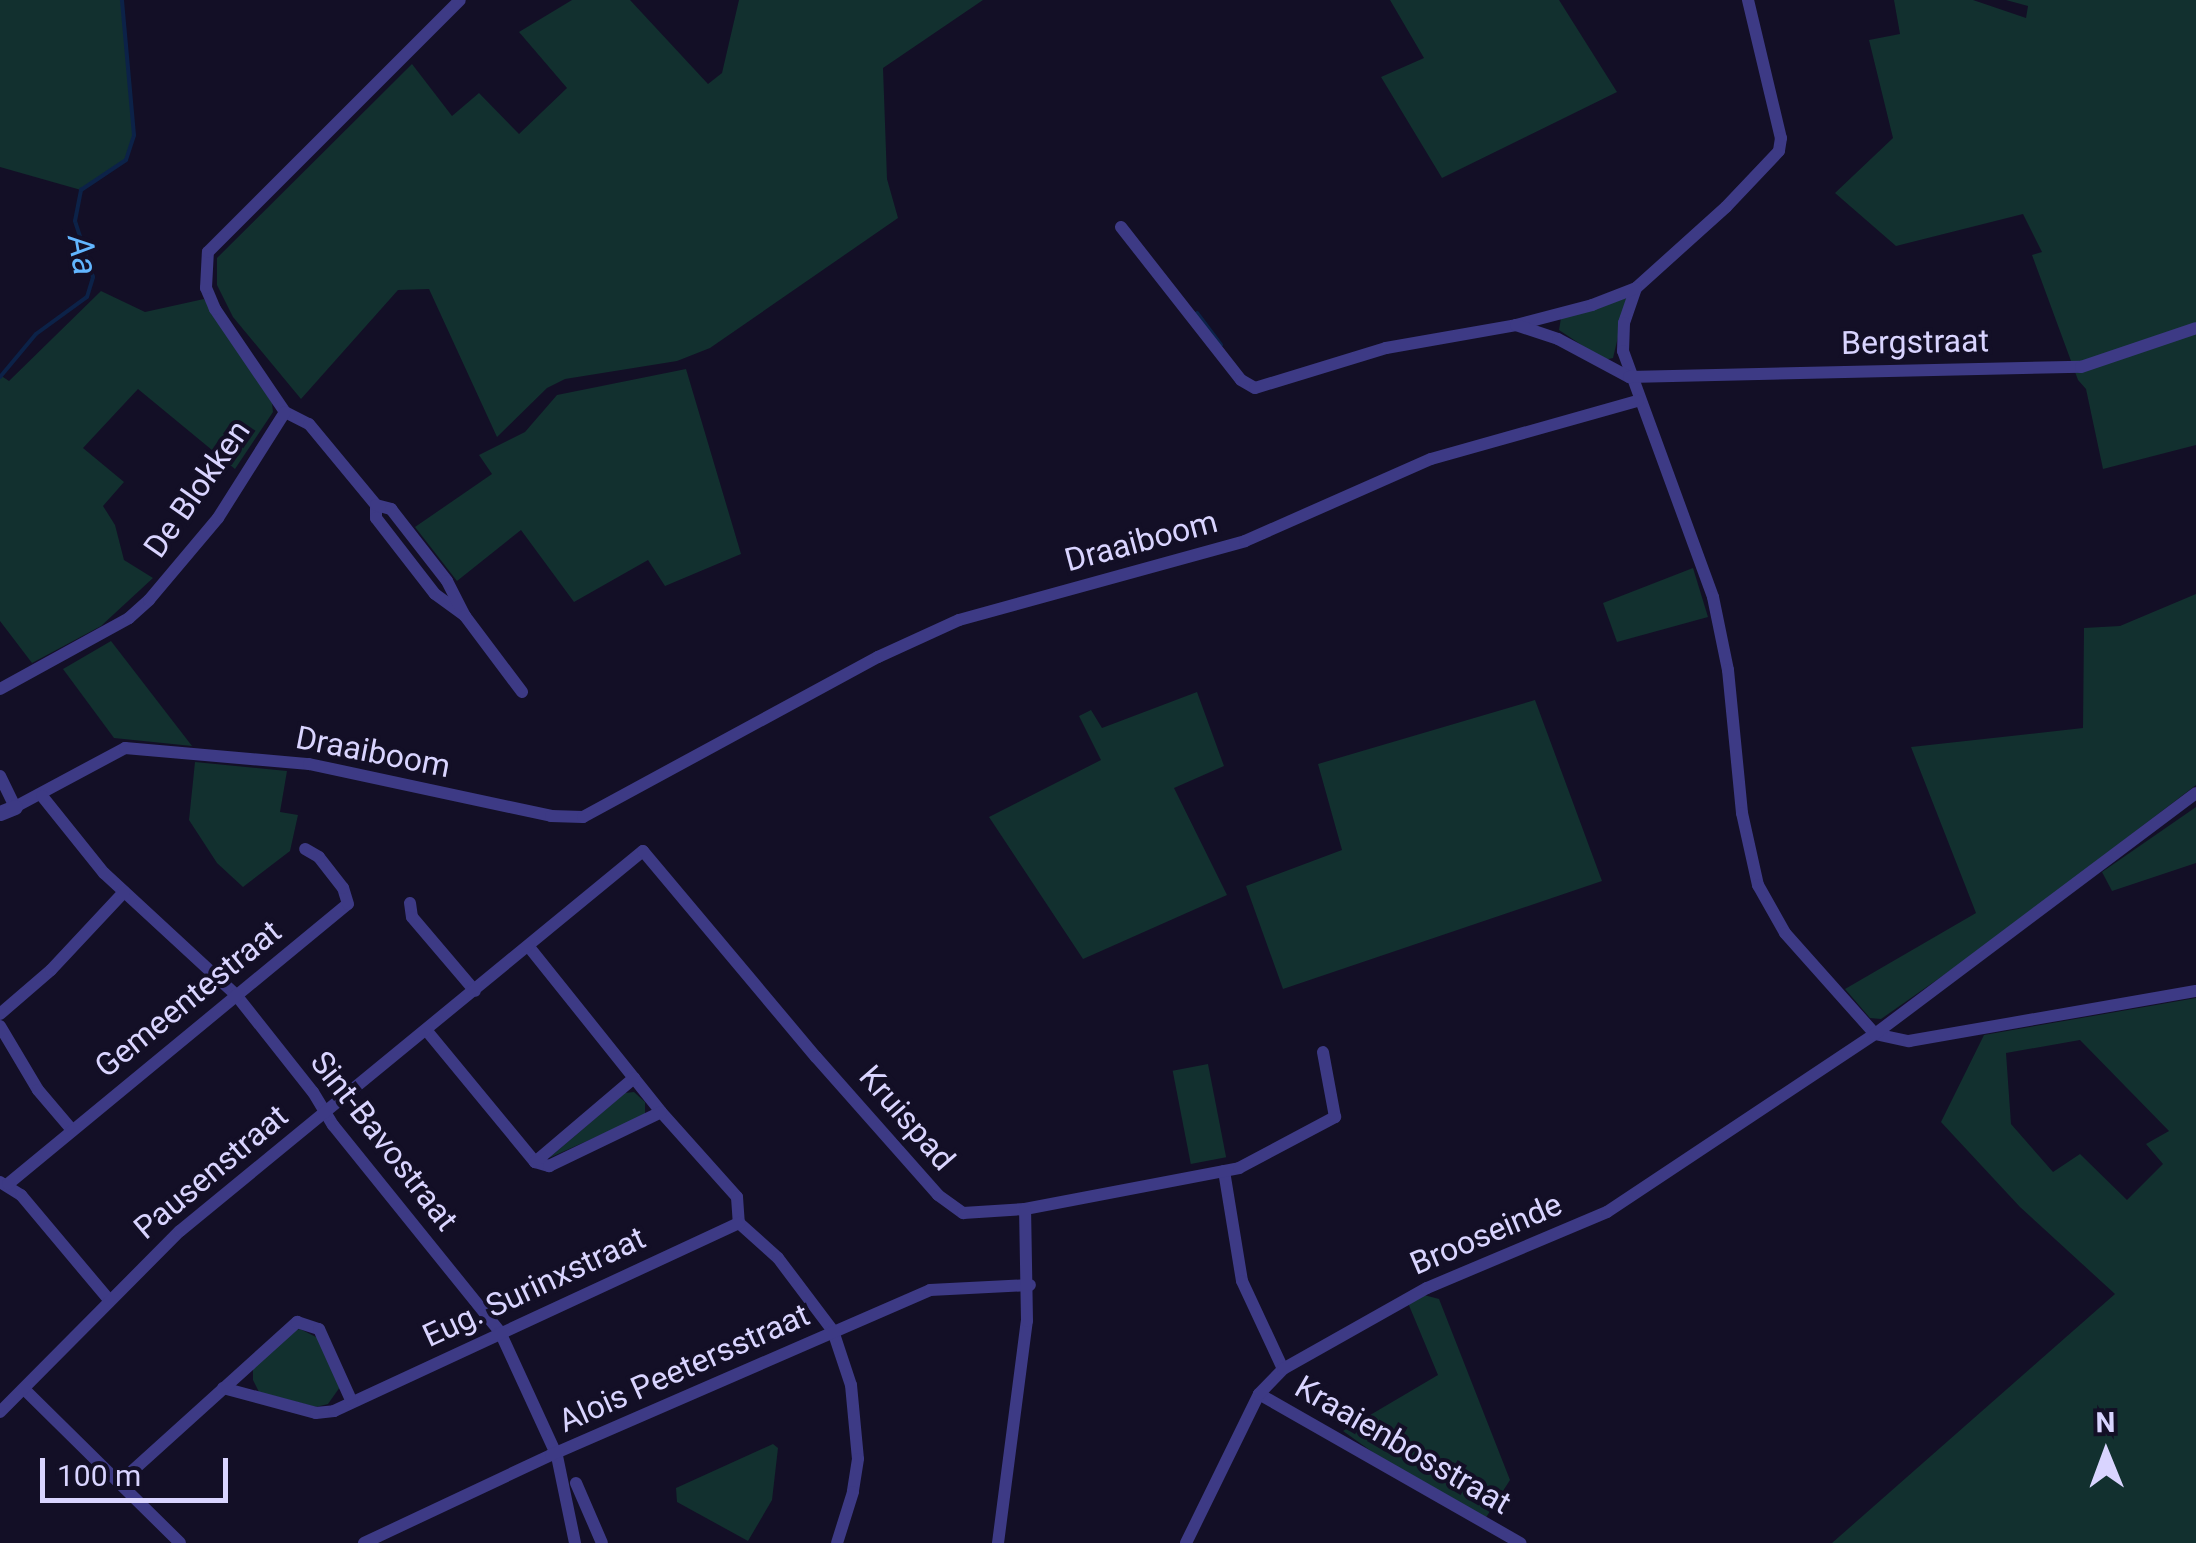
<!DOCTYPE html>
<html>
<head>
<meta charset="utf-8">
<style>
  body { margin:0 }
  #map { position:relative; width:2196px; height:1543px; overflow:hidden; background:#130f26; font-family:Roboto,sans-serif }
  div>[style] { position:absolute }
  .green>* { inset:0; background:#12302f; transform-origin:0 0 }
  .stream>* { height:4px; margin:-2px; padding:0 2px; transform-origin:2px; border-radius:2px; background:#0c2248 }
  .minor>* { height:12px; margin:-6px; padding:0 6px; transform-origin:6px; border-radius:6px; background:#3d3a85 }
  .tertiary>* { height:15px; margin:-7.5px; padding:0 7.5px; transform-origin:7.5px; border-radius:7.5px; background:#3d3a85 }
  span { translate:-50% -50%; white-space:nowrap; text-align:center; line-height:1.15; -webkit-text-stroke:8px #130f26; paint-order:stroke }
  .street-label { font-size:32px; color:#d9d4ff }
  .water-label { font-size:35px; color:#62b6ff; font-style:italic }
  .north { position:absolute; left:2056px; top:1403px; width:100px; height:100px; -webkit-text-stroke:8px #130f26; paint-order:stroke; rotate:359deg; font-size:28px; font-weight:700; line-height:40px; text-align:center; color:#d9d4ff }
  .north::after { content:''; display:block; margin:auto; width:35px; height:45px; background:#d9d4ff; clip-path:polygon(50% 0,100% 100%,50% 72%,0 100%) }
  .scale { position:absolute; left:40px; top:1458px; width:188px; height:45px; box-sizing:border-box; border:5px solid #d9d4ff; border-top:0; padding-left:12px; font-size:30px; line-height:35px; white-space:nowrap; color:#d9d4ff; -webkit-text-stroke:8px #130f26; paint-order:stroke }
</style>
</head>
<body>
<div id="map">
  <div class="green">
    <i style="clip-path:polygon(0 0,122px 0,134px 135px,126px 160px,81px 190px,0 167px)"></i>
    <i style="clip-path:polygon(572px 0,630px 0,708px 84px,722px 73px,739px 0,983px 0,883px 68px,887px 179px,898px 218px,710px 348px,677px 361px,565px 379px,547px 388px,497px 437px,429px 289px,398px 290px,301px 399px,233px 317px,217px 285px,217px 258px,412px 64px,452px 116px,479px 93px,519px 134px,567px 88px,519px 32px)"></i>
    <i style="clip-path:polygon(1390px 0,1559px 0,1617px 92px,1442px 178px,1381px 77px,1424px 58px)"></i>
    <i style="clip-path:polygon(1894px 0,1973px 0,2026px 18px,2028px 6px,2006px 0,2196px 0,2196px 445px,2103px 469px,2086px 389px,2078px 380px,2032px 255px,2042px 252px,2023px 214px,1896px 246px,1835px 193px,1893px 138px,1869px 40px,1900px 34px)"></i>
    <i style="clip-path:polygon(101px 291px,145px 312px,204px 299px,272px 403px,273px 412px,235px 469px,138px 389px,83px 448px,124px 482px,103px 506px,115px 525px,124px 560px,153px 578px,101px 626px,32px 663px,0 621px,0 375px,9px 381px)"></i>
    <i style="clip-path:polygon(1628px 295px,1613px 358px,1604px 360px,1559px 330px,1561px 318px)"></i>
    <i style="clip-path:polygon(686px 369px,741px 554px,665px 586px,648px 560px,574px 602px,521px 530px,457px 581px,415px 527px,492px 474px,479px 455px,525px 432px,557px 395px)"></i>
    <i style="clip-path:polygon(1693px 568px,1708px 617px,1617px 642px,1603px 603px)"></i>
    <i style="clip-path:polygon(2196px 594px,2196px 785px,1988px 944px,1881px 1019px,1870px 1018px,1845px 989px,1976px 913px,1911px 747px,2083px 728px,2084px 628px,2120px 626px)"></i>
    <i style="clip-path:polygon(111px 641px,192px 746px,114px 738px,63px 669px)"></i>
    <i style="clip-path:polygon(1197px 692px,1224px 766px,1174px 788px,1227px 895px,1083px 959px,989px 817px,1101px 760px,1079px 716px,1091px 710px,1102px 728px)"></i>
    <i style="clip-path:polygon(1535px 700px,1602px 881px,1283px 989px,1246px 886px,1342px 850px,1318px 764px)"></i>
    <i style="clip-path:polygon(195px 762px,287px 771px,280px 812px,298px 815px,290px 851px,243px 887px,217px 863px,189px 820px)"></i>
    <i style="clip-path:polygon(2196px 807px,2196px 863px,2112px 891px,2102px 872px)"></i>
    <i style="clip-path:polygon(evenodd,2196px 998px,2196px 1543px,1832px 1543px,2115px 1294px,2020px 1207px,1941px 1122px,1984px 1035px,2196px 998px,2080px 1040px,2169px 1131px,2146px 1144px,2163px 1164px,2127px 1200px,2080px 1154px,2053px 1172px,2011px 1124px,2006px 1053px,2080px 1040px)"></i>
    <i style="left:1208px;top:1064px;width:95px;height:36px;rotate:79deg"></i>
    <i style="clip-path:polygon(634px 1092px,645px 1102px,645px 1115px,549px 1158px,625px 1093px)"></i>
    <i style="clip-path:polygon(1424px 1295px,1439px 1299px,1510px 1480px,1485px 1519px,1409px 1478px,1343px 1431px,1438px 1375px,1408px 1303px)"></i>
    <i style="clip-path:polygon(300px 1329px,320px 1339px,340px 1387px,328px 1404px,316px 1407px,259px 1392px,253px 1380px,253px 1368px,290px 1332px)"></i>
    <i style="clip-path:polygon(773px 1444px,778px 1448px,772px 1500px,748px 1541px,677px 1502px,676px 1488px)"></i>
  </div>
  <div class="stream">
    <i style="left:1197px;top:313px;width:40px;rotate:53deg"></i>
    <i style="left:0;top:377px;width:56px;rotate:-50.1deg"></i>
    <i style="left:36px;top:334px;width:63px;rotate:-36deg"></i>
    <i style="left:87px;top:297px;width:21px;rotate:-73deg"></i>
    <i style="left:93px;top:277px;width:59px;rotate:-107.8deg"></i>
    <i style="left:75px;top:221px;width:32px;rotate:-79deg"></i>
    <i style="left:81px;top:190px;width:54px;rotate:-33.7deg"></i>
    <i style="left:126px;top:160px;width:26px;rotate:-72deg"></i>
    <i style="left:134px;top:135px;width:136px;rotate:-95.1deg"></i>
  </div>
  <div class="minor">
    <i style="left:1748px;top:0;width:142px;rotate:76.6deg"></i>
    <i style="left:1781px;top:138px;width:13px;rotate:99deg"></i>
    <i style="left:1779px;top:151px;width:77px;rotate:133.4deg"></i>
    <i style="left:1726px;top:207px;width:121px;rotate:138deg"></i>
    <i style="left:1636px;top:288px;width:37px;rotate:109deg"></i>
    <i style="left:1624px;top:323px;width:28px;rotate:92deg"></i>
    <i style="left:1623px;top:351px;width:262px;rotate:69.9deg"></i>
    <i style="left:1713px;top:597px;width:75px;rotate:78.4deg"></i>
    <i style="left:1728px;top:670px;width:144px;rotate:84.4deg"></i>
    <i style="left:1742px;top:813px;width:74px;rotate:77.5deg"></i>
    <i style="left:1758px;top:885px;width:55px;rotate:60.6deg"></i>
    <i style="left:1785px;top:933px;width:135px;rotate:48.3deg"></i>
    <i style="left:1121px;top:227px;width:194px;rotate:51.9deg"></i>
    <i style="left:1241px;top:380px;width:16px;rotate:30deg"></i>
    <i style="left:1255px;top:388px;width:137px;rotate:-17deg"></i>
    <i style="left:1386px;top:348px;width:132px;rotate:-10deg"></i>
    <i style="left:1516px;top:325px;width:79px;rotate:-14.7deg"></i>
    <i style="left:1592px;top:305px;width:47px;rotate:-21.1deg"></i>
    <i style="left:1516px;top:325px;width:44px;rotate:18.4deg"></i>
    <i style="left:1558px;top:339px;width:81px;rotate:28.2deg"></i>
    <i style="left:1629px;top:377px;width:452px;rotate:-1.3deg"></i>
    <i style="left:2081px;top:367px;width:121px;rotate:-18.7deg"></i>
    <i style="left:285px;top:412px;width:125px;rotate:-124.2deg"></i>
    <i style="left:215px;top:309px;width:23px;rotate:-113deg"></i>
    <i style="left:206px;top:288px;width:36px;rotate:-87deg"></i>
    <i style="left:208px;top:252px;width:356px;rotate:-45deg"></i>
    <i style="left:285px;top:412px;width:27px;rotate:27deg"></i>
    <i style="left:309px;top:424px;width:105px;rotate:50.4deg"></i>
    <i style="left:376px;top:505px;width:13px;rotate:90deg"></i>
    <i style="left:376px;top:518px;width:96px;rotate:52.2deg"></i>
    <i style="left:435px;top:594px;width:37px;rotate:36deg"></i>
    <i style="left:376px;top:505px;width:16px;rotate:15deg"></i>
    <i style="left:391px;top:509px;width:91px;rotate:52.1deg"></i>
    <i style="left:447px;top:581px;width:39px;rotate:63deg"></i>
    <i style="left:465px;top:616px;width:95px;rotate:53.1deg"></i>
    <i style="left:0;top:689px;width:147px;rotate:-28.8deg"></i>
    <i style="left:129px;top:618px;width:27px;rotate:-42deg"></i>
    <i style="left:149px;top:600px;width:107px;rotate:-49.9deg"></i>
    <i style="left:218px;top:518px;width:125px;rotate:-57.7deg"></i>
    <i style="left:0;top:776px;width:34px;rotate:64deg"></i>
    <i style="left:15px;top:807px;width:125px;rotate:-28.2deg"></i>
    <i style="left:125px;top:748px;width:185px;rotate:5deg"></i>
    <i style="left:309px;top:764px;width:248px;rotate:12.1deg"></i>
    <i style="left:551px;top:816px;width:32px;rotate:2deg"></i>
    <i style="left:583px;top:817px;width:336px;rotate:-28.5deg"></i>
    <i style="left:878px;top:657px;width:89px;rotate:-24.6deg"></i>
    <i style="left:959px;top:620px;width:297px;rotate:-15.4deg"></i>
    <i style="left:1245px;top:541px;width:203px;rotate:-23.8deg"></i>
    <i style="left:1431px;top:459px;width:215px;rotate:-15.7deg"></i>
    <i style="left:42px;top:796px;width:99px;rotate:51.2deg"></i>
    <i style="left:104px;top:873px;width:180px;rotate:42.7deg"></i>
    <i style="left:236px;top:995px;width:124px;rotate:51.6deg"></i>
    <i style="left:313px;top:1092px;width:39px;rotate:59deg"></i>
    <i style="left:333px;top:1125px;width:266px;rotate:51.1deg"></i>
    <i style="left:500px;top:1332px;width:136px;rotate:65.3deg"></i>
    <i style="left:557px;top:1456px;width:89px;rotate:78.3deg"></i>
    <i style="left:410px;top:903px;width:14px;rotate:82deg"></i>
    <i style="left:412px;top:917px;width:97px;rotate:49.6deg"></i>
    <i style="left:529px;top:947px;width:211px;rotate:51.3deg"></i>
    <i style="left:661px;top:1112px;width:114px;rotate:48.2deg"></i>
    <i style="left:737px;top:1197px;width:26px;rotate:86deg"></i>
    <i style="left:739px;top:1223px;width:52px;rotate:41.9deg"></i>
    <i style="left:778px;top:1258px;width:91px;rotate:53deg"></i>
    <i style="left:833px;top:1331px;width:57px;rotate:71.6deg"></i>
    <i style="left:851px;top:1385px;width:74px;rotate:84.6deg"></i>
    <i style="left:858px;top:1459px;width:33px;rotate:99deg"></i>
    <i style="left:853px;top:1492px;width:53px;rotate:107.4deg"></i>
    <i style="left:0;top:1014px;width:67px;rotate:-40.8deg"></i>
    <i style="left:51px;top:970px;width:107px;rotate:-46.9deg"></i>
    <i style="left:0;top:1026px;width:74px;rotate:59.3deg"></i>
    <i style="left:38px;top:1090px;width:52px;rotate:49.6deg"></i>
    <i style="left:427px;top:1031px;width:170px;rotate:50.5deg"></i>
    <i style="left:535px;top:1162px;width:15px;rotate:16deg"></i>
    <i style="left:549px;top:1166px;width:124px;rotate:-25.7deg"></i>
    <i style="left:1875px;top:1034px;width:35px;rotate:12deg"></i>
    <i style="left:1909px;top:1041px;width:291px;rotate:-9.9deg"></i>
    <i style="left:535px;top:1162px;width:130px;rotate:-40.3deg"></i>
    <i style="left:1224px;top:1171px;width:111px;rotate:80.7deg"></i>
    <i style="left:1242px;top:1281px;width:97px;rotate:65deg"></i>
    <i style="left:0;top:1182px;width:25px;rotate:32deg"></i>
    <i style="left:21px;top:1195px;width:137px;rotate:50deg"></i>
    <i style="left:8px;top:1184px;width:440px;rotate:-39.5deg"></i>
    <i style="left:348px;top:904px;width:17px;rotate:-107deg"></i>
    <i style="left:343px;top:888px;width:39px;rotate:-128deg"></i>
    <i style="left:319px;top:857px;width:16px;rotate:-150deg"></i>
    <i style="left:223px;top:1388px;width:96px;rotate:15deg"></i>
    <i style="left:316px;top:1413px;width:18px;rotate:-6deg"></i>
    <i style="left:334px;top:1411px;width:447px;rotate:-24.9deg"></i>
    <i style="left:24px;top:1389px;width:219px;rotate:44.6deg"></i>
    <i style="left:1259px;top:1394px;width:301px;rotate:29.7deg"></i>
    <i style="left:0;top:1412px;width:255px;rotate:-45.2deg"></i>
    <i style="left:180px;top:1231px;width:599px;rotate:-39.38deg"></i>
    <i style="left:643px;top:851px;width:269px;rotate:50deg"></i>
    <i style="left:816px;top:1057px;width:184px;rotate:48.5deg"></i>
    <i style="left:938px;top:1195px;width:31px;rotate:36deg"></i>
    <i style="left:963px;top:1213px;width:62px;rotate:-3.7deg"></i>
    <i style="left:1025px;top:1209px;width:218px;rotate:-10.8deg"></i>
    <i style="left:1239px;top:1168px;width:109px;rotate:-28deg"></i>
    <i style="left:1335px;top:1117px;width:66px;rotate:-100.5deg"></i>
    <i style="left:120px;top:1482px;width:239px;rotate:-42.1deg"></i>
    <i style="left:297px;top:1322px;width:23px;rotate:18deg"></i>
    <i style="left:319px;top:1329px;width:80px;rotate:65.7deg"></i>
    <i style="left:576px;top:1483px;width:65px;rotate:66.6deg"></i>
    <i style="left:364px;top:1543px;width:207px;rotate:-25.2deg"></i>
    <i style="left:551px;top:1455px;width:413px;rotate:-23.5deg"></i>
    <i style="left:930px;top:1290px;width:100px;rotate:-2.9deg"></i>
    <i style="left:998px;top:1543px;width:224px;rotate:-82.6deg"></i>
    <i style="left:1027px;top:1321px;width:112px;rotate:-91deg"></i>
    <i style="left:1186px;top:1543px;width:166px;rotate:-63.9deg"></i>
    <i style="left:1259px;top:1394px;width:35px;rotate:-46deg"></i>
    <i style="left:1283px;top:1369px;width:165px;rotate:-29.4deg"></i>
    <i style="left:1427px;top:1288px;width:195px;rotate:-22.9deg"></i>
    <i style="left:1607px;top:1212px;width:322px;rotate:-33.6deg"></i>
    <i style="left:1875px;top:1034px;width:401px;rotate:-36.9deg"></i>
  </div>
  <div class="tertiary">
    <i style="left:0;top:813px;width:16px;rotate:-22deg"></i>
  </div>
  <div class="street-label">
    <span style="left:1915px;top:342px;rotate:-1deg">Bergstraat</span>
    <span style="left:197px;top:489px;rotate:-55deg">De Blokken</span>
    <span style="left:1141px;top:541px;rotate:-15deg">Draaiboom</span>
    <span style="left:373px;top:752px;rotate:11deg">Draaiboom</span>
    <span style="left:188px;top:999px;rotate:-39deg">Gemeentestraat</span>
    <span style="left:907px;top:1118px;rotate:49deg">Kruispad</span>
    <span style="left:384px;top:1141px;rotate:52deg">Sint-Bavostraat</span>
    <span style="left:211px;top:1172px;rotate:-40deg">Pausenstraat</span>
    <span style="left:1486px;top:1234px;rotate:-23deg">Brooseinde</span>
    <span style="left:534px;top:1287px;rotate:-25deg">Eug. Surinxstraat</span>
    <span style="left:684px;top:1368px;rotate:-24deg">Alois Peetersstraat</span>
    <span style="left:1403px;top:1445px;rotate:30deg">Kraaienbosstraat</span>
  </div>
  <div class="water-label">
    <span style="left:82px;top:255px;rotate:80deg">Aa</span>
  </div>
  <div class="north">N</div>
  <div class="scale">100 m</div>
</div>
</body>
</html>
